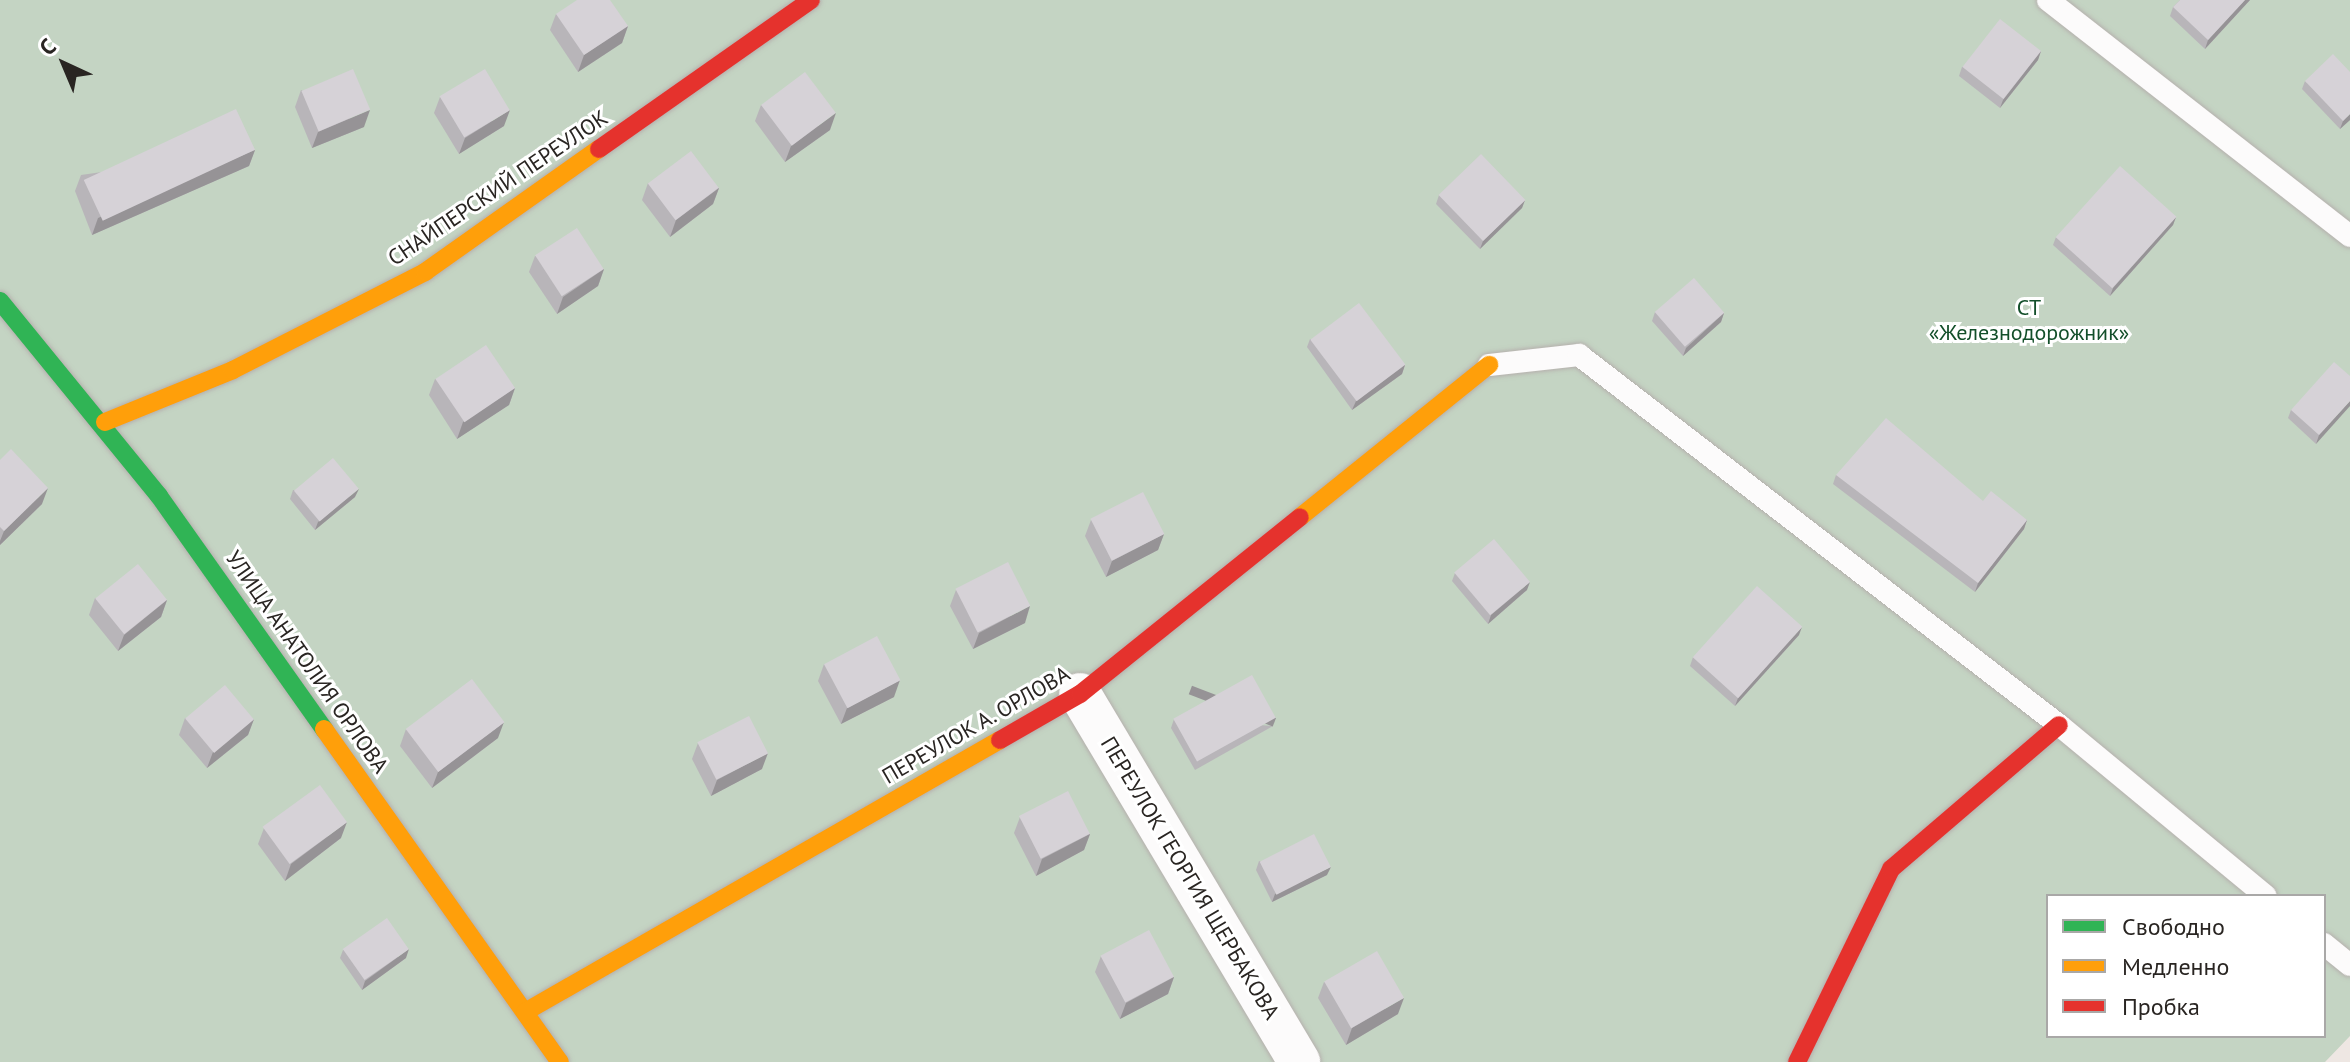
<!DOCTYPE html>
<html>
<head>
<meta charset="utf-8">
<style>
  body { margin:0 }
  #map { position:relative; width:2350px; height:1062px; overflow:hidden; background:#eee7e3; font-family:"PT Sans",sans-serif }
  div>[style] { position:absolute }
  .green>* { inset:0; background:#c4d4c3 }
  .roads { filter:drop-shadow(0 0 2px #b5b0ad) drop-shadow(0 0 2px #b5b0ad) }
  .lane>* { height:22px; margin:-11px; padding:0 11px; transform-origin:11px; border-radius:11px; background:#fcfbfb }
  .street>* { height:42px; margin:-21px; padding:0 21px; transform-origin:21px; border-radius:21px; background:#fcfbfb }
  .fast>* { height:18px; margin:-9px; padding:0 9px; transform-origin:9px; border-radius:9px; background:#30b455 }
  .slow>* { height:18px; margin:-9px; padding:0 9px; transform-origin:9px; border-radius:9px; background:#ff9f0a }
  .jam>* { height:18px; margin:-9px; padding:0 9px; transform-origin:9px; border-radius:9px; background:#e5322d }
  .wall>* { inset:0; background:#b8b5b9 }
  .shaded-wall>* { inset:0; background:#969396; transform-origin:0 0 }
  .building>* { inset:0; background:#d6d2d7; transform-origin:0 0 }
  span { translate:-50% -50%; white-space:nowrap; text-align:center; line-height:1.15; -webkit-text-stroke:6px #fff; paint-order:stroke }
  .street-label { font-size:22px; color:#292522 }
  .park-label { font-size:22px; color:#134f2a }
  .legend { position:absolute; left:2046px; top:894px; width:280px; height:144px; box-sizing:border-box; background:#fff; border:2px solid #a9a8a7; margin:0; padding:10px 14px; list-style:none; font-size:24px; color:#292522 }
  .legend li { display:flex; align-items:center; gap:16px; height:40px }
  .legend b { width:40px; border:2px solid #a9a8a7 }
  .north { position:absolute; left:24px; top:24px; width:80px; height:80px; -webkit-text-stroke:6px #fff; paint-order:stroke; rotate:316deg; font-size:22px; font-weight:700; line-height:32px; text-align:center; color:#292522 }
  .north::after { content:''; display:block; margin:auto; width:28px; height:36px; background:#292522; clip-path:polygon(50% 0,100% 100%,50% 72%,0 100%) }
</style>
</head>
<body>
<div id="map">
  <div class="green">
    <i style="clip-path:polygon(evenodd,0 0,2350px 0,2350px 1036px,2325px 1062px,0 1062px,0 0,2048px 896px,2324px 896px,2324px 1036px,2048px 1036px,2048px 896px)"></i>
  </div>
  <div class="roads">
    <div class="lane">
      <i style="left:2048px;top:0;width:383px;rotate:38deg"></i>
      <i style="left:1489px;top:365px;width:91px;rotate:-6.3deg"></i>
      <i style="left:1579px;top:355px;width:606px;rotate:37.63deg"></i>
      <i style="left:2059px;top:725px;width:268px;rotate:39.6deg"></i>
      <i style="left:2324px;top:944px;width:33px;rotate:39deg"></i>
    </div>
    <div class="street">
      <i style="left:1080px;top:694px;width:428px;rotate:59.2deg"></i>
    </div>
    <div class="fast">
      <i style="left:0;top:301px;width:252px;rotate:50.8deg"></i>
      <i style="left:159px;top:496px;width:286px;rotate:54.7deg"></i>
    </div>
    <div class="slow">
      <i style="left:105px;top:422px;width:138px;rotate:-22.1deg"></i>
      <i style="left:233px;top:370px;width:216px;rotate:-27deg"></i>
      <i style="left:425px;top:272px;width:213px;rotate:-35.3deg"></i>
      <i style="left:1300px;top:517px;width:243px;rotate:-38.8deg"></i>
      <i style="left:324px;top:729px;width:408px;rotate:54.7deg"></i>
      <i style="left:525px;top:1012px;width:547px;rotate:-29.8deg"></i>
    </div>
    <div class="jam">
      <i style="left:599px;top:149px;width:259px;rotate:-35.1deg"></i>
      <i style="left:1000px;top:740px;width:92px;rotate:-29.9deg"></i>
      <i style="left:1080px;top:694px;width:282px;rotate:-38.8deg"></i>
      <i style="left:1797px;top:1062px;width:215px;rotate:-64deg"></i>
      <i style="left:1891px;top:869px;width:221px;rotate:-40.6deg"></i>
    </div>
  </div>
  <div class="wall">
    <i style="clip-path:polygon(2180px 0,2250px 0,2205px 49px,2170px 16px,2173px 7px)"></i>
    <i style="clip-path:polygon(556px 14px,628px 26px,622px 43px,578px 72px,550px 30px)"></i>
    <i style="clip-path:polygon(2041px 51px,2038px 60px,2000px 108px,1959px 76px,1962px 67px)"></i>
    <i style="clip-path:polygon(2305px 81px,2350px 120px,2340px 129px,2302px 89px)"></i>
    <i style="clip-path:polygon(301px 90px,364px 127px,312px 148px,295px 107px)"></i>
    <i style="clip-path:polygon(440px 97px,504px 126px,459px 154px,434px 113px)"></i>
    <i style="clip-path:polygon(761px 105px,830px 130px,785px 162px,755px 121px)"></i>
    <i style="clip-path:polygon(255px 150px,249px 166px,92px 235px,75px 191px,81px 175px)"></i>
    <i style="clip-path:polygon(648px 183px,719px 188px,713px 204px,670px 237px,642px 200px)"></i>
    <i style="clip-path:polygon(1439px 195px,1525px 200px,1522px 208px,1480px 249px,1436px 204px)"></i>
    <i style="clip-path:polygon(2176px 217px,2173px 225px,2110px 296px,2053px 245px,2056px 237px)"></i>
    <i style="clip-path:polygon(535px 256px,604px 269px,598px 286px,557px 314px,529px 272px)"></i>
    <i style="clip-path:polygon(1655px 312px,1724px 313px,1721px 322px,1683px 356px,1652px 321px)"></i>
    <i style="clip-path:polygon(1310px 339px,1405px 365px,1402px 374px,1352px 410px,1307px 347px)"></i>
    <i style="clip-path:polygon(2350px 376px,2316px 444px,2288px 418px,2291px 410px)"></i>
    <i style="clip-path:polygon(435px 379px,515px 388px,509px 405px,457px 439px,429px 395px)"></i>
    <i style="clip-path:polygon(0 460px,42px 504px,0 545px)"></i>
    <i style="clip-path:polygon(1836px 475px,1983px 501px,2027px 520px,2024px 529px,1975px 592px,1833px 484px)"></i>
    <i style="clip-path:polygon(293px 490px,355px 497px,315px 530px,290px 499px)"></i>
    <i style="clip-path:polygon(1091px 520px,1164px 534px,1158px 550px,1106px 577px,1085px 536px)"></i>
    <i style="clip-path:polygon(1455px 573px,1527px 590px,1488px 624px,1452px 581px)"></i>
    <i style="clip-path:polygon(956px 590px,1025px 623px,973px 649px,950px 606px)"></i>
    <i style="clip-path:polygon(95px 598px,167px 600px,161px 617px,118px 651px,89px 615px)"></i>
    <i style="clip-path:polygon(1799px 635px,1735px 706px,1690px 666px,1693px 657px)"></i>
    <i style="clip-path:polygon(824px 664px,894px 697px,841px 724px,818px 681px)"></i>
    <i style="clip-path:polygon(185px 718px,254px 719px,248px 735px,207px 768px,179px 735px)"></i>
    <i style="clip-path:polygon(1174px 719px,1273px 726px,1195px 770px,1171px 728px)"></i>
    <i style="clip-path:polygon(406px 729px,498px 738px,432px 788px,400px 746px)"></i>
    <i style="clip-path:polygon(698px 743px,762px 769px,711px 796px,692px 759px)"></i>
    <i style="clip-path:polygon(1020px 817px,1090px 834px,1084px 850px,1036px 876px,1014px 833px)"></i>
    <i style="clip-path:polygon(264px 828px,341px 838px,285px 881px,258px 844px)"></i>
    <i style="clip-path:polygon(1259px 861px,1327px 875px,1272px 902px,1256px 870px)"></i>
    <i style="clip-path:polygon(343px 950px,406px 958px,362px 990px,340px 958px)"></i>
    <i style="clip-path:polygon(1101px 956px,1174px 977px,1168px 994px,1120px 1019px,1095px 972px)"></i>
    <i style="clip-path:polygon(1324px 982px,1398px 1014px,1346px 1045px,1318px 998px)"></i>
  </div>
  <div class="shaded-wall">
    <i style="clip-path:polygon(2245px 0,2250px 0,2205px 49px,2208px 40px)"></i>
    <i style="clip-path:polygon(628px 26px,622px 43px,578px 72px,584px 55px)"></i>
    <i style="clip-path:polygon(2041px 51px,2038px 60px,2000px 108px,2003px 100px)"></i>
    <i style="clip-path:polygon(370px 110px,364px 127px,312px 148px,318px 132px)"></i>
    <i style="clip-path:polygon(510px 110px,504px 126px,459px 154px,465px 138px)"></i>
    <i style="clip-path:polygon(836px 113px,830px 130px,785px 162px,791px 146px)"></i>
    <i style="clip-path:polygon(2350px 114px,2350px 120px,2340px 129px,2343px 121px)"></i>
    <i style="clip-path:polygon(255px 150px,249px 166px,92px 235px,98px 218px)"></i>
    <i style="clip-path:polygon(719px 188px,713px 204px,670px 237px,676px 220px)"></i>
    <i style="clip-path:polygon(1525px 200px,1522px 208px,1480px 249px,1483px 241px)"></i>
    <i style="clip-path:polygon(2176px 217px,2173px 225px,2110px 296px,2113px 288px)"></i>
    <i style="clip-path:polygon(604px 269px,598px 286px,557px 314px,563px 297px)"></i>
    <i style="clip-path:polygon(1724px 313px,1721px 322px,1683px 356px,1686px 348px)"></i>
    <i style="clip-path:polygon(1405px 365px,1402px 374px,1352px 410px,1356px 401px)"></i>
    <i style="clip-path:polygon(515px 388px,509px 405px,457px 439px,463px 422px)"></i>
    <i style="clip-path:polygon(2350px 401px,2350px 406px,2316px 444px,2319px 435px)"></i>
    <i style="clip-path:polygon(48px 488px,42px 504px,0 545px,0 541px,4px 531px)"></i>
    <i style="clip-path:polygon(359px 489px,355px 497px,315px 530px,318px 522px)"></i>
    <i style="clip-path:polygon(2027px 520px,2024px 529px,1975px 592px,1978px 583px)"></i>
    <i style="clip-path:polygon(1164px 534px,1158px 550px,1106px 577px,1112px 561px)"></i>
    <i style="clip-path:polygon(1530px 582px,1527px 590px,1488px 624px,1491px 615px)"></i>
    <i style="clip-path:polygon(167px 600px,161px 617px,118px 651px,124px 635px)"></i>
    <i style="clip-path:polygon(1030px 606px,1025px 623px,973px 649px,979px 633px)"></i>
    <i style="clip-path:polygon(1802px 627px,1799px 635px,1735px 706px,1738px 698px)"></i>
    <i style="clip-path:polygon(900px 680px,894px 697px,841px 724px,847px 708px)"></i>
    <i style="left:1276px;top:718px;width:9px;height:90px;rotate:111deg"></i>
    <i style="clip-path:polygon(254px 719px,248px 735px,207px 768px,213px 752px)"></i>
    <i style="clip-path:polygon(504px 722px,498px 738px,432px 788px,438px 772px)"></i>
    <i style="clip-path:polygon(768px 753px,762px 769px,711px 796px,717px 780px)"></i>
    <i style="clip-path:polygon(347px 822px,341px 838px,285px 881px,291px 864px)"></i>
    <i style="clip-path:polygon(1090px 834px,1084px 850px,1036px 876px,1042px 859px)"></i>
    <i style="clip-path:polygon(1331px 867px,1327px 875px,1272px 902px,1275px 894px)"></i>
    <i style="clip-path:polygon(409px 949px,406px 958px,362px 990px,365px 981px)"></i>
    <i style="clip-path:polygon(1174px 977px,1168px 994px,1120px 1019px,1126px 1003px)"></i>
    <i style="clip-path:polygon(1404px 998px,1398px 1014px,1346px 1045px,1352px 1028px)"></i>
  </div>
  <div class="building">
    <i style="clip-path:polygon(577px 0,610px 0,628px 26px,584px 55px,556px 14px)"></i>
    <i style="clip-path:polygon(2180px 0,2245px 0,2208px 40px,2173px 7px)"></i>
    <i style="left:2000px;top:19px;width:52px;height:61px;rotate:38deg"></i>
    <i style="clip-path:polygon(2333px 54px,2350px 72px,2350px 114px,2343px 121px,2305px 81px)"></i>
    <i style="left:353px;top:69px;width:44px;height:56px;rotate:67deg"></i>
    <i style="left:485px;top:69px;width:48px;height:53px;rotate:59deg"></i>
    <i style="left:805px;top:72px;width:51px;height:55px;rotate:53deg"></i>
    <i style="left:236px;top:109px;width:45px;height:168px;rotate:65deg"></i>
    <i style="left:691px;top:151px;width:46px;height:54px;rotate:53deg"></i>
    <i style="left:1481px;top:154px;width:64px;height:59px;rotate:46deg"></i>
    <i style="left:2120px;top:166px;width:76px;height:96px;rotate:42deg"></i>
    <i style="left:577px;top:228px;width:49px;height:50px;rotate:57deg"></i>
    <i style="left:1694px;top:278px;width:46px;height:52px;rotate:49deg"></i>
    <i style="left:1359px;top:303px;width:77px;height:61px;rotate:53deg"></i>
    <i style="left:486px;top:345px;width:52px;height:61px;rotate:56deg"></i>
    <i style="clip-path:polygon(2334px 362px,2350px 376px,2350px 401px,2319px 435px,2291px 410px)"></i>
    <i style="clip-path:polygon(1886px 418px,1983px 501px,1991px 491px,2027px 520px,1978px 583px,1836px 475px)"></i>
    <i style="clip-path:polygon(11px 449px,48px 488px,4px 531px,0 527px,0 460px)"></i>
    <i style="left:333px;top:458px;width:40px;height:51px;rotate:50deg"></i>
    <i style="left:1143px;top:492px;width:47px;height:59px;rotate:63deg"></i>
    <i style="left:1494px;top:539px;width:56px;height:52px;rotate:50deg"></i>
    <i style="left:1008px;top:562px;width:49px;height:59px;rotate:63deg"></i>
    <i style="left:138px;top:564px;width:46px;height:55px;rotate:51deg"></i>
    <i style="left:1757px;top:586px;width:61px;height:96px;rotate:42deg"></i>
    <i style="left:877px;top:636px;width:50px;height:60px;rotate:62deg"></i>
    <i style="left:1252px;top:675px;width:49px;height:90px;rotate:61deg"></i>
    <i style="left:472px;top:679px;width:54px;height:83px;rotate:53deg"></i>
    <i style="left:225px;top:685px;width:45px;height:52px;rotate:50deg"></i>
    <i style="left:749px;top:716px;width:42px;height:58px;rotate:63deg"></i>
    <i style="left:320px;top:785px;width:46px;height:71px;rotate:54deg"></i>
    <i style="left:1068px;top:791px;width:48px;height:55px;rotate:63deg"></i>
    <i style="left:1314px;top:834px;width:37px;height:61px;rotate:63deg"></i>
    <i style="left:387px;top:918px;width:38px;height:54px;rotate:55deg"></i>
    <i style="left:1149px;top:930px;width:53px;height:55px;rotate:62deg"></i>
    <i style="left:1377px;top:951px;width:54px;height:61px;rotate:60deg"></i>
  </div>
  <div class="street-label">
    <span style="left:498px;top:188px;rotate:-34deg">СНАЙПЕРСКИЙ ПЕРЕУЛОК</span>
    <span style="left:307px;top:662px;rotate:55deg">УЛИЦА АНАТОЛИЯ ОРЛОВА</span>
    <span style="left:976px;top:725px;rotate:-30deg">ПЕРЕУЛОК А. ОРЛОВА</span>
    <span style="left:1190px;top:878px;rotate:59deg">ПЕРЕУЛОК ГЕОРГИЯ ЩЕРБАКОВА</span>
  </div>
  <div class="park-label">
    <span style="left:2029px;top:320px">СТ<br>«Железнодорожник»</span>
  </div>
  <ul class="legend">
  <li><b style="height:10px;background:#30b455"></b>Свободно</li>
  <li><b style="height:10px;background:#ff9f0a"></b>Медленно</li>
  <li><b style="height:10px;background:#e5322d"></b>Пробка</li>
  </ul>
  <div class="north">С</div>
</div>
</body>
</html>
